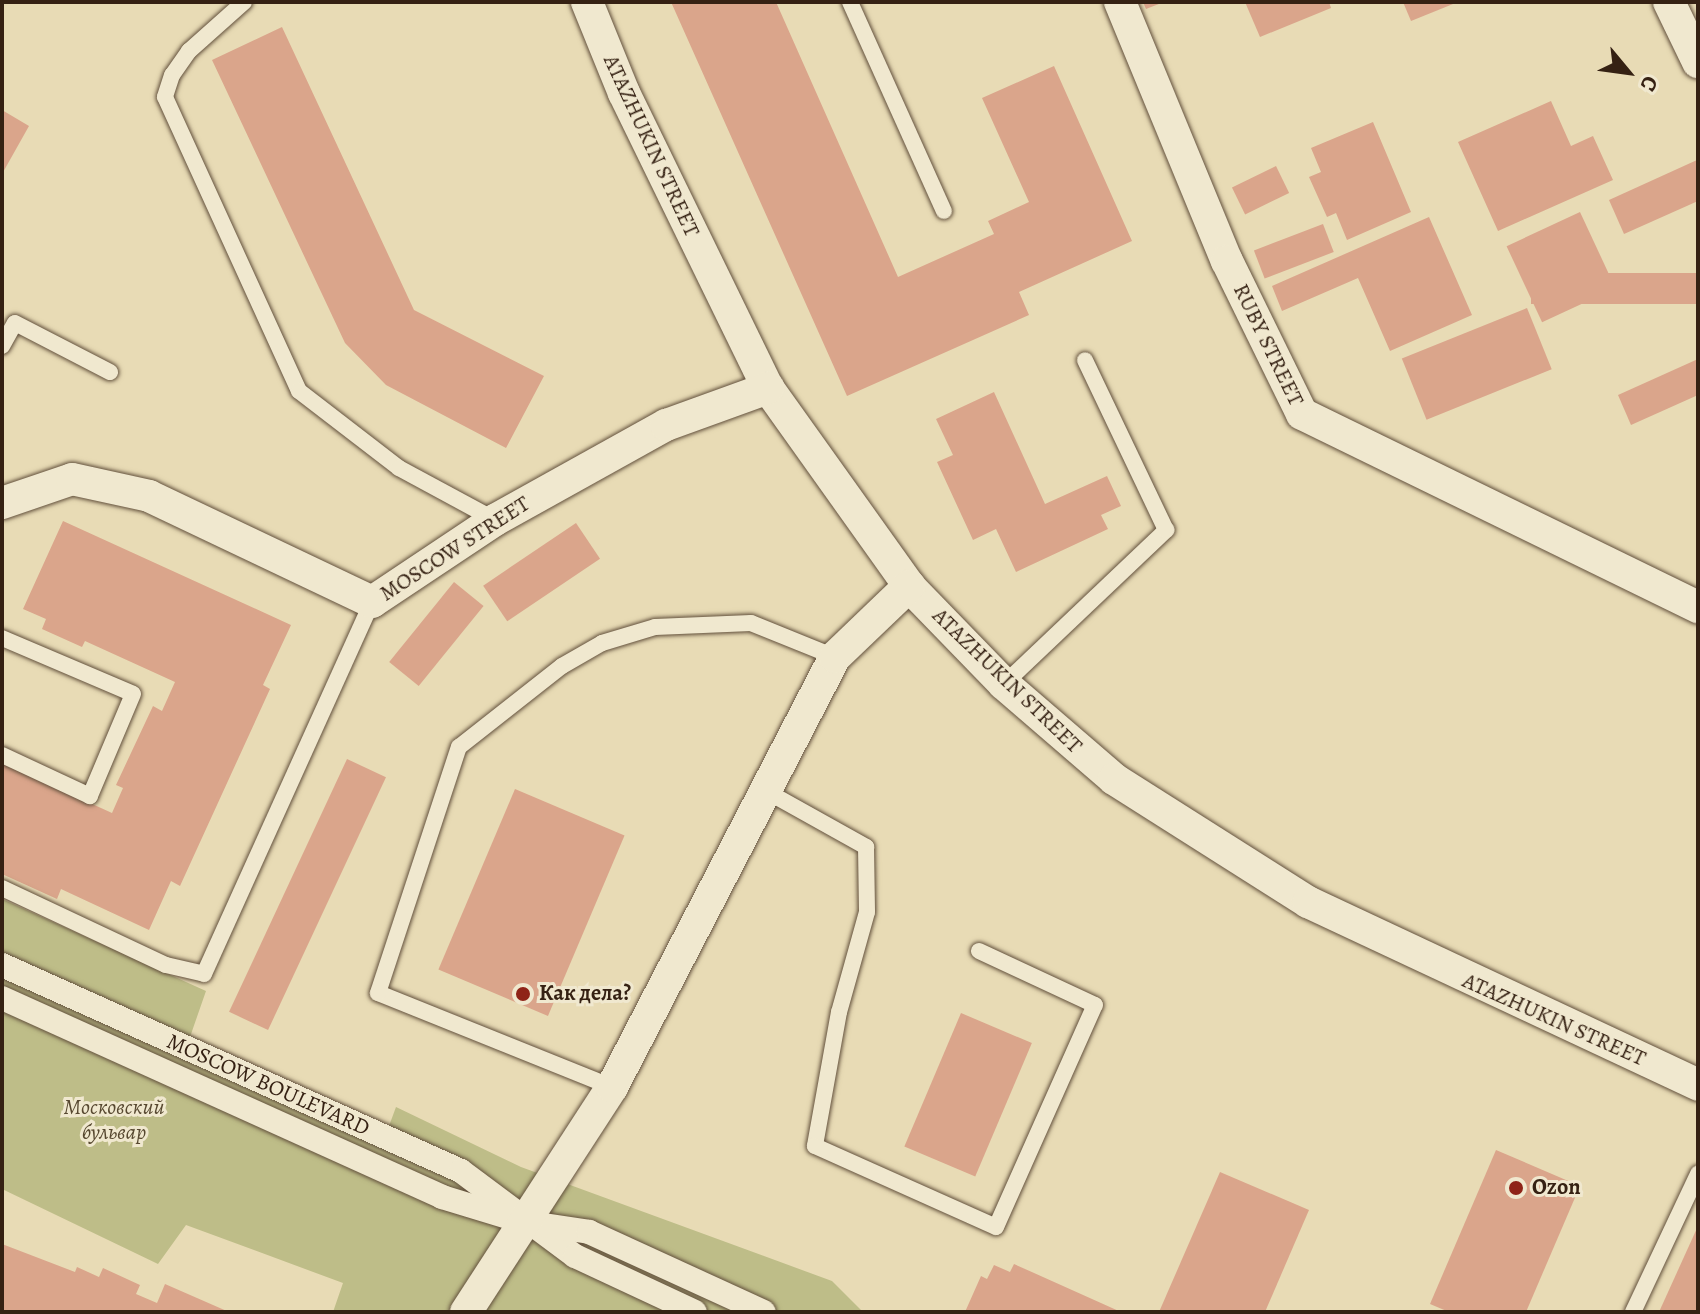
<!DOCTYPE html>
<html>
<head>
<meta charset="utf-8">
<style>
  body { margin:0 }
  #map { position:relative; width:1700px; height:1314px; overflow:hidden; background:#e8dbb5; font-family:Alegreya,serif }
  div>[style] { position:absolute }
  .green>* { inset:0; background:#bebd88 }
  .building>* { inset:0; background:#daa58b; transform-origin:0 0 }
  .roads { filter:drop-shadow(0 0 2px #62503c) drop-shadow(0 0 2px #62503c) }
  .service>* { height:16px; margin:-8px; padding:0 8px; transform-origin:8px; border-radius:8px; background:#f0e8cf }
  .pedestrian>* { height:24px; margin:-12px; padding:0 12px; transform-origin:12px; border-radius:12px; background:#f0e8cf }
  .minor>* { height:32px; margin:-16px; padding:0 16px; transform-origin:16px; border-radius:16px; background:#f0e8cf }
  .dots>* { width:22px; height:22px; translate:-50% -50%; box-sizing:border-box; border:4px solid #f0e8cf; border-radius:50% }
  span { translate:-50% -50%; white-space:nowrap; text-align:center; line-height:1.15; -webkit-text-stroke:6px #f0e8cf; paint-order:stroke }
  .street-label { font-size:22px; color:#352113 }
  .poi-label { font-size:22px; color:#352113; font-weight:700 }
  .left { translate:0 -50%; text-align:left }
  .park-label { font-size:22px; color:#574830; font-style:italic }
  .frame { position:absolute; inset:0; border:4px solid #352113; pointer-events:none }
  .north { position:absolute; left:1588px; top:32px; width:80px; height:80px; -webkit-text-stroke:6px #f0e8cf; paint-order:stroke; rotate:119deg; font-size:22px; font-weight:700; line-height:32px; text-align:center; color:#352113 }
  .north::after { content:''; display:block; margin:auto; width:28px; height:36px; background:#352113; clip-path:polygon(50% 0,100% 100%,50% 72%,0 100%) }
</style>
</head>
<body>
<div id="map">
  <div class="green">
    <i style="clip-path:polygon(2px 899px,206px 991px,190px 1037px,389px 1126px,396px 1107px,521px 1167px,832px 1281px,863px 1312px,333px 1312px,343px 1283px,186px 1225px,158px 1264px,2px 1189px)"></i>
  </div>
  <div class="building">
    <i style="clip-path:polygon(671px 2px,776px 2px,898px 277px,994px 234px,988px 221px,1029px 202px,982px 98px,1054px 66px,1132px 241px,1019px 292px,1029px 315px,847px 396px)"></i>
    <i style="clip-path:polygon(1143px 2px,1164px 2px,1146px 9px)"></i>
    <i style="clip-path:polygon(1245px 2px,1329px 2px,1331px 8px,1260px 37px)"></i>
    <i style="clip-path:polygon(1403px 2px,1458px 2px,1411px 21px)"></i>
    <i style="clip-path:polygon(282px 27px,414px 310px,544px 376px,506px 448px,386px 385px,345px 343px,212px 60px)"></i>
    <i style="clip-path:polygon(1551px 101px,1571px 146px,1593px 136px,1613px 180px,1498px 231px,1458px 142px)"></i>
    <i style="clip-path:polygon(2px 110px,29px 126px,2px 174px)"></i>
    <i style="clip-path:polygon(1373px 122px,1411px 212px,1347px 240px,1336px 213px,1327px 217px,1309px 177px,1321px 172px,1311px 148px)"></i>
    <i style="clip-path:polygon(1697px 160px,1698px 201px,1624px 234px,1609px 200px)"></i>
    <i style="left:1276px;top:166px;width:30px;height:49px;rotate:64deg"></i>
    <i style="left:1580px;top:212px;width:84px;height:81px;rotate:65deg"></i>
    <i style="clip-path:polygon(1429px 217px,1472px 315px,1390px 351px,1358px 278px,1282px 311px,1272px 286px)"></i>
    <i style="left:1323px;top:224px;width:30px;height:74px;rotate:69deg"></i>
    <i style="left:1698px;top:273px;width:31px;height:167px;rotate:90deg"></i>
    <i style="left:1527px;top:308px;width:66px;height:135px;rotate:68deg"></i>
    <i style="clip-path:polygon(1698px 359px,1698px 395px,1631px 425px,1618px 395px)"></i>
    <i style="clip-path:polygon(994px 392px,1045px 504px,1107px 476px,1121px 506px,1101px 515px,1108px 529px,1016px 572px,996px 529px,973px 540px,937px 462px,953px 455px,936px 419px)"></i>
    <i style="clip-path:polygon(63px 521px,291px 625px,263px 685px,270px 689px,180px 886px,171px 881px,149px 930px,61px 889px,57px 899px,2px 874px,2px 763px,112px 813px,123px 788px,116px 785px,153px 706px,162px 711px,175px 682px,85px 641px,82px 647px,42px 629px,46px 619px,23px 609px)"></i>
    <i style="left:576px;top:523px;width:43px;height:112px;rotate:56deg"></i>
    <i style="left:454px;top:582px;width:38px;height:103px;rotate:39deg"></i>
    <i style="left:347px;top:759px;width:43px;height:279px;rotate:25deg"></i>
    <i style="left:515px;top:789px;width:119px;height:196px;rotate:23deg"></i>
    <i style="left:961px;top:1013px;width:77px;height:145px;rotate:23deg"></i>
    <i style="clip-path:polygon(1496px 1150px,1580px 1186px,1526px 1312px,1449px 1312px,1430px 1304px)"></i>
    <i style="clip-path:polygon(1220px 1172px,1309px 1210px,1265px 1312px,1159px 1312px)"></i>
    <i style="clip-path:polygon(1698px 1226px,1698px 1312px,1659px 1312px)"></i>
    <i style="clip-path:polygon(2px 1244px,75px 1272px,77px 1267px,99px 1277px,103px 1268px,140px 1285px,136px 1294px,157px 1303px,165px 1284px,229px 1312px,2px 1312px)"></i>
    <i style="clip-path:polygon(1014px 1264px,1121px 1312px,965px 1312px,981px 1276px,987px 1279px,994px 1265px,1010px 1272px)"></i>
  </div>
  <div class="roads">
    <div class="service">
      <i style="left:244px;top:2px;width:74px;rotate:138.3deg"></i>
      <i style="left:189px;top:51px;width:29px;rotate:125deg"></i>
      <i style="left:172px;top:75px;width:23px;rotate:108deg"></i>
      <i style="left:165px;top:97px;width:323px;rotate:65.5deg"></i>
      <i style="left:299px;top:391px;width:126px;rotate:37.6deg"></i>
      <i style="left:399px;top:468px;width:109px;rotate:28.4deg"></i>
      <i style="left:850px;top:2px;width:229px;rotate:65.8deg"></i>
      <i style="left:2px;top:346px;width:26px;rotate:-61deg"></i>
      <i style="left:15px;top:323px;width:107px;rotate:27.3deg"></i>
      <i style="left:2px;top:638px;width:142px;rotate:23.1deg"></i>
      <i style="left:133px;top:694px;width:111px;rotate:112.9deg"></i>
      <i style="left:90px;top:796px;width:97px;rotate:-155deg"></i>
      <i style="left:1004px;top:684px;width:224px;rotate:-43.5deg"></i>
      <i style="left:1166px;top:530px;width:188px;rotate:-115.5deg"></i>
      <i style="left:766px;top:791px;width:115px;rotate:29.2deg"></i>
      <i style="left:866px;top:847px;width:65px;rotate:89.1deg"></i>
      <i style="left:867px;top:912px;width:104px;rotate:105.6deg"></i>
      <i style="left:839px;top:1012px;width:136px;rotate:100.2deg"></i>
      <i style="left:815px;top:1146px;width:198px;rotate:24.1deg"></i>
      <i style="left:996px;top:1227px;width:243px;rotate:-66deg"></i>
      <i style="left:1095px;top:1005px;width:128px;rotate:-155deg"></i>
      <i style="left:2px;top:888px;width:181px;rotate:25.2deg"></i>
      <i style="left:166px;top:965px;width:39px;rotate:13deg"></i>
      <i style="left:204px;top:974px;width:408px;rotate:-65.7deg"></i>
      <i style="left:612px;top:1087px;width:252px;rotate:-158.1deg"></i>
      <i style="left:378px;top:993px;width:259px;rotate:-71.8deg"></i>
      <i style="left:459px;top:747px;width:131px;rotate:-38.2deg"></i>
      <i style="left:562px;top:666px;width:46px;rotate:-29.9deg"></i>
      <i style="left:602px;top:643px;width:55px;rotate:-16.8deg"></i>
      <i style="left:655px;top:627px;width:96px;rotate:-2.4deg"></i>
      <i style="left:751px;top:623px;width:91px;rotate:22deg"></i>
      <i style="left:1633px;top:1312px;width:153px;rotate:-64.8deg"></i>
    </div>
    <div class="pedestrian">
      <i style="left:2px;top:965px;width:503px;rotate:24.17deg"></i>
      <i style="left:461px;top:1171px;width:142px;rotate:36.7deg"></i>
      <i style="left:575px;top:1256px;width:132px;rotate:25deg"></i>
      <i style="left:2px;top:998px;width:483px;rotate:24.3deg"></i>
      <i style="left:442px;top:1197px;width:86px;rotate:17deg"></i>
      <i style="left:524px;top:1222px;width:66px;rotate:8.7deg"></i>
      <i style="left:589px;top:1232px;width:192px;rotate:24.6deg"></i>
    </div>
    <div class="minor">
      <i style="left:587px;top:2px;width:98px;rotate:67.9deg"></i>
      <i style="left:624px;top:93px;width:328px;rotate:64deg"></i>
      <i style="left:768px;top:388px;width:243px;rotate:54.5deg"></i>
      <i style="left:909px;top:586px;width:136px;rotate:45.9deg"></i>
      <i style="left:1004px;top:684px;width:145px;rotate:40.8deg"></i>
      <i style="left:1114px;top:779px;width:230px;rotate:32.4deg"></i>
      <i style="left:1308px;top:902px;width:431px;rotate:25.1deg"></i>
      <i style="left:1120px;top:2px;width:280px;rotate:67.6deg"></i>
      <i style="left:1227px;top:261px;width:170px;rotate:63.9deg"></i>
      <i style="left:1302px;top:414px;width:441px;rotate:26deg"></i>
      <i style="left:1669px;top:2px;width:67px;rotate:64.2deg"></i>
      <i style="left:2px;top:503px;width:74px;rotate:-18.9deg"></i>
      <i style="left:72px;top:479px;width:79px;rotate:12.4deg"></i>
      <i style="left:149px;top:496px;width:247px;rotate:25.4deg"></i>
      <i style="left:372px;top:602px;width:148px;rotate:-33.7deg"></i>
      <i style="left:495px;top:520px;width:196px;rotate:-29.1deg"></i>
      <i style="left:666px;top:425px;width:109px;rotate:-19.9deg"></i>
      <i style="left:466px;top:1312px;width:268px;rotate:-57deg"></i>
      <i style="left:612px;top:1087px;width:484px;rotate:-62.6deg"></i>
      <i style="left:835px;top:657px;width:103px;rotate:-43.8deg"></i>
    </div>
  </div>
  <div class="dots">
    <i style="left:523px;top:994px;background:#8f2418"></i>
    <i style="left:1516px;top:1188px;background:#8f2418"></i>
  </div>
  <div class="street-label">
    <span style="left:651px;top:146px;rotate:65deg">ATAZHUKIN STREET</span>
    <span style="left:1268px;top:345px;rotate:64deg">RUBY STREET</span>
    <span style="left:455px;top:549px;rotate:-33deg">MOSCOW STREET</span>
    <span style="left:1007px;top:681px;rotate:44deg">ATAZHUKIN STREET</span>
    <span style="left:1554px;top:1020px;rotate:24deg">ATAZHUKIN STREET</span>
    <span style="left:268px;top:1085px;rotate:24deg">MOSCOW BOULEVARD</span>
  </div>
  <div class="poi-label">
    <span class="left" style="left:539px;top:994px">Как дела?</span>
    <span class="left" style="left:1532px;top:1188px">Ozon</span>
  </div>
  <div class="park-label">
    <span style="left:114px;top:1120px">Московский<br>бульвар</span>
  </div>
  <div class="frame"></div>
  <div class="north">С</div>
</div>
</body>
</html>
